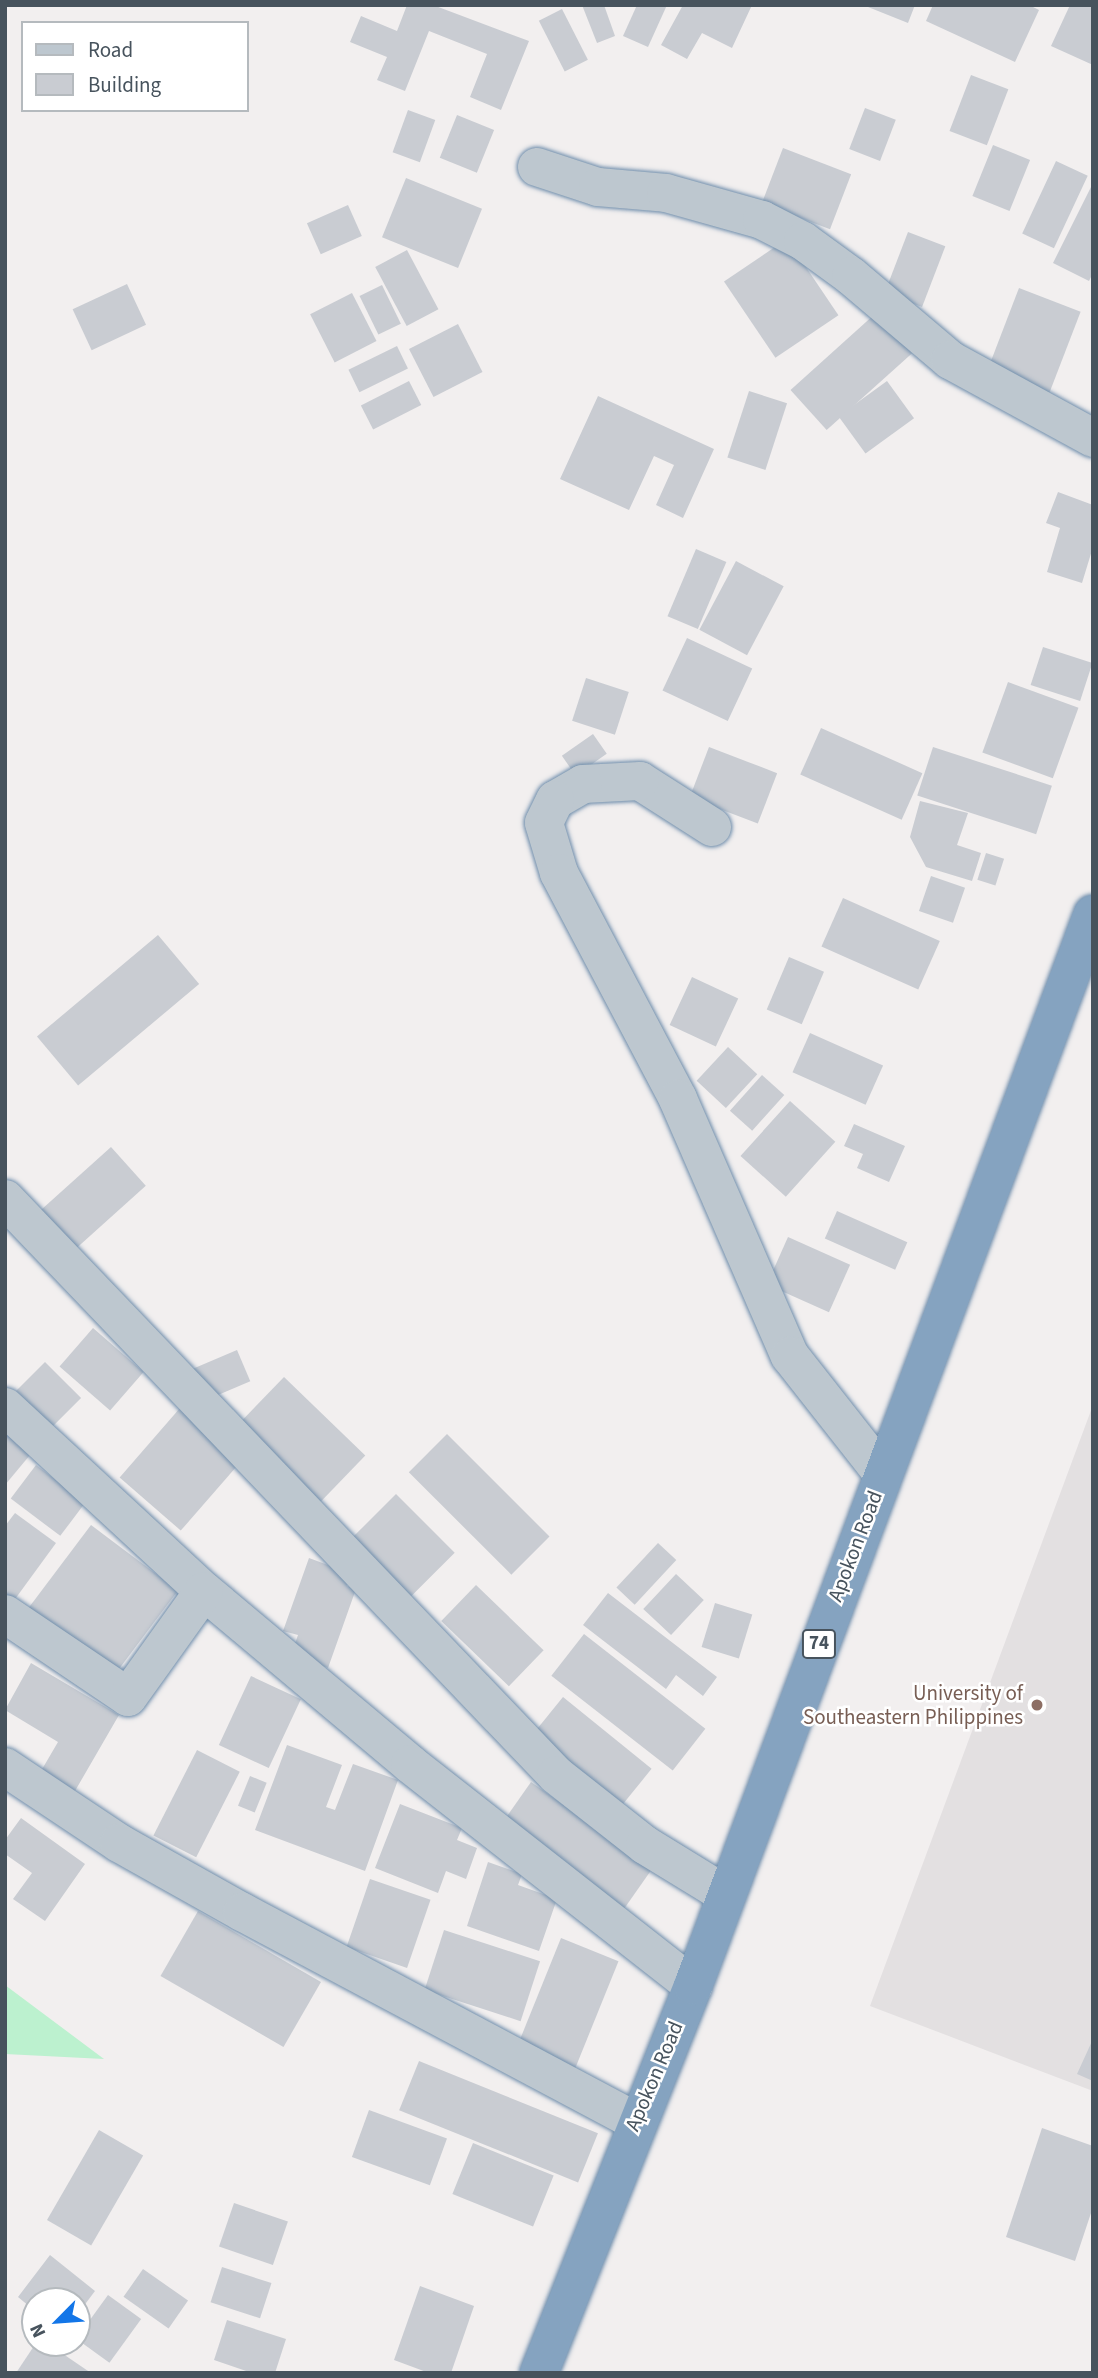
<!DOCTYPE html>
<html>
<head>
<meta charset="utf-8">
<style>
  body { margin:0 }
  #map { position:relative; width:1098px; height:2378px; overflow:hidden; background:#f2efef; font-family:"Source Sans 3",sans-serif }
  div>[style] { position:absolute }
  .education>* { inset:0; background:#e3e0e1 }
  .green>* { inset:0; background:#bcf1cf }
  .building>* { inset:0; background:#c9ccd2; transform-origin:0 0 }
  .roads { filter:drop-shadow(0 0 2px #708eac) drop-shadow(0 0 2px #708eac) }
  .minor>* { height:38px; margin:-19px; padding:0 19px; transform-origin:19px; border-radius:19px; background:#bdc7cf }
  .highway>* { height:38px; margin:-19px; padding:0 19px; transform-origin:19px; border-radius:19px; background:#85a3c0 }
  .dots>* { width:19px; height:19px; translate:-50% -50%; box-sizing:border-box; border:4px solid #fff; border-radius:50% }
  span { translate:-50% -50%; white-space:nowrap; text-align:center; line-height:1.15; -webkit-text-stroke:5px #fff; paint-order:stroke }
  .shield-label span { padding:2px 5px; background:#fff; border:2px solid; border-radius:5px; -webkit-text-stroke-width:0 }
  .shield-label { font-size:19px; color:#47535d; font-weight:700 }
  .street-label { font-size:21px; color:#47535d }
  .education-label { font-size:21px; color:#785e54 }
  .right { translate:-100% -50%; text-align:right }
  .frame { position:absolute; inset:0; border:7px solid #47535d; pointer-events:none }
  .legend { position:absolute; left:21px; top:21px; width:228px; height:91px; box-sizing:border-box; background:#fff; border:2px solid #b5babe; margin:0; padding:9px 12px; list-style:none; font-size:21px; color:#47535d }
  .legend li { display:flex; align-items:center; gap:14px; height:35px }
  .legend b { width:35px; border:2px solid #b5babe }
  .north { position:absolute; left:21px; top:2287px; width:70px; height:70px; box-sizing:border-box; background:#fff; border:2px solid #b5babe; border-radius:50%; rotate:245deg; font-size:19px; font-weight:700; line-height:28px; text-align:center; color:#47535d }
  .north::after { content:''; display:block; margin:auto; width:24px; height:32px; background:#1376e8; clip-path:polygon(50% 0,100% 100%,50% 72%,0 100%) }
</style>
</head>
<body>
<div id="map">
  <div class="education">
    <i style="clip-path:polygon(1093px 1405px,1093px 2091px,870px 2006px)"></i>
  </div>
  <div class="green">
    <i style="clip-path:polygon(5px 1985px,104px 2059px,5px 2054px)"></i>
  </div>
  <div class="building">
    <i style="clip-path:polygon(407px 5px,433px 5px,529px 41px,501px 110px,470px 97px,487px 54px,429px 31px,405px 91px,377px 80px,387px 57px,350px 42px,361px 16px,397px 31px)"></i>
    <i style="clip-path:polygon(582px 5px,604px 5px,615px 36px,597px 43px)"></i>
    <i style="clip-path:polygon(637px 5px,667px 5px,648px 47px,623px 36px)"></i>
    <i style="clip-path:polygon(683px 5px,752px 5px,732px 48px,702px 33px,687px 59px,661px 45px)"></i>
    <i style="clip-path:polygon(863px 5px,915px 5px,908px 23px)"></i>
    <i style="clip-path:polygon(933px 5px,1029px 5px,1039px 10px,1015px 62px,926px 21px)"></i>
    <i style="clip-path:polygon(1070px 5px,1093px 5px,1093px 65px,1051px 46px)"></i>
    <i style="left:562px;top:9px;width:57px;height:26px;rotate:63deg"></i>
    <i style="left:971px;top:75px;width:40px;height:60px;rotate:21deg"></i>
    <i style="left:865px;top:108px;width:33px;height:44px;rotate:21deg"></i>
    <i style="left:408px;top:110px;width:29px;height:45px;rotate:20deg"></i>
    <i style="left:457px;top:115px;width:40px;height:46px;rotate:22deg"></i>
    <i style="left:993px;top:145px;width:40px;height:55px;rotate:22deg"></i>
    <i style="left:783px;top:148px;width:73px;height:59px;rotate:21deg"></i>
    <i style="left:1056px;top:161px;width:35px;height:80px;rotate:25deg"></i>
    <i style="left:406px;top:178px;width:82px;height:64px;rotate:22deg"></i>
    <i style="clip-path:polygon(1091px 187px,1093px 273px,1089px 281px,1053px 263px)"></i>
    <i style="left:348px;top:205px;width:34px;height:45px;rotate:66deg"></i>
    <i style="left:908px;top:232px;width:40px;height:65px;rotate:21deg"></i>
    <i style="left:787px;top:239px;width:92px;height:76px;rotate:56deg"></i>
    <i style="left:407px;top:250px;width:67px;height:36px;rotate:62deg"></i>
    <i style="left:127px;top:284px;width:45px;height:60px;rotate:65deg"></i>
    <i style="left:382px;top:285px;width:43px;height:25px;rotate:64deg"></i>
    <i style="left:1019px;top:288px;width:66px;height:87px;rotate:21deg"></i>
    <i style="left:352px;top:293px;width:54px;height:47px;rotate:63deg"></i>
    <i style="left:876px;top:313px;width:54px;height:115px;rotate:48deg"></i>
    <i style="left:458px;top:324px;width:54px;height:55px;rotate:63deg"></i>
    <i style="left:397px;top:346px;width:25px;height:54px;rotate:64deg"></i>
    <i style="left:409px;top:381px;width:27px;height:54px;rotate:63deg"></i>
    <i style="left:887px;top:381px;width:46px;height:60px;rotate:54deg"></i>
    <i style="left:749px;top:391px;width:40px;height:70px;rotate:18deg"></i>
    <i style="clip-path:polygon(598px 396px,714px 449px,683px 518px,656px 505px,674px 465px,654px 456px,629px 510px,560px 479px)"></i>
    <i style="clip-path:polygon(1058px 492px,1093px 505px,1093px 547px,1082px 583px,1047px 572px,1060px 528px,1046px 523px)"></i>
    <i style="left:696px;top:549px;width:33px;height:73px;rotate:23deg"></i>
    <i style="left:736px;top:561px;width:54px;height:78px;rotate:28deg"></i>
    <i style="left:687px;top:638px;width:72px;height:58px;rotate:25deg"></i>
    <i style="left:1043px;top:647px;width:52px;height:40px;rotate:18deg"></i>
    <i style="left:586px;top:678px;width:45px;height:45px;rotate:18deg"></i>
    <i style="left:1008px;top:682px;width:75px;height:75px;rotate:20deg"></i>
    <i style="left:821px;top:728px;width:111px;height:51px;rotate:24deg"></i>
    <i style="left:593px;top:734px;width:24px;height:38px;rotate:55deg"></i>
    <i style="left:709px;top:747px;width:73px;height:54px;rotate:21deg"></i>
    <i style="left:933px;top:747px;width:125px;height:51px;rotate:18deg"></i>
    <i style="clip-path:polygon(920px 801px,968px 813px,957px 845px,981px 853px,972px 881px,926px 867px,910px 837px)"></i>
    <i style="left:986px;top:853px;width:19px;height:28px;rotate:18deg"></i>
    <i style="left:931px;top:876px;width:36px;height:37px;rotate:19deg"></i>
    <i style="left:843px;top:898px;width:106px;height:53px;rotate:24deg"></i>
    <i style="left:158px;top:935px;width:64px;height:158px;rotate:50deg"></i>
    <i style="left:789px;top:957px;width:38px;height:57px;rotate:23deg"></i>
    <i style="left:692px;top:977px;width:51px;height:53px;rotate:25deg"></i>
    <i style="left:810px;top:1033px;width:80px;height:43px;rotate:24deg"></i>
    <i style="left:728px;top:1047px;width:40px;height:46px;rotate:43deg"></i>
    <i style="left:762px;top:1075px;width:30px;height:48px;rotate:42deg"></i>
    <i style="left:790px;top:1101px;width:61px;height:74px;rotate:42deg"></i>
    <i style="clip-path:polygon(854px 1124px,905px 1146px,889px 1182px,857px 1168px,863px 1154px,844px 1146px)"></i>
    <i style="left:111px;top:1147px;width:52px;height:98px;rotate:48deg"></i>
    <i style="left:837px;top:1211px;width:77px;height:30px;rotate:24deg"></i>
    <i style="left:788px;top:1237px;width:68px;height:52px;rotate:24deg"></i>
    <i style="left:93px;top:1328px;width:67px;height:51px;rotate:41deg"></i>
    <i style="left:237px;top:1350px;width:34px;height:53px;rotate:67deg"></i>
    <i style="left:45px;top:1362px;width:51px;height:41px;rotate:45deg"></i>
    <i style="left:284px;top:1377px;width:113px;height:68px;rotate:44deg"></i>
    <i style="left:180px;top:1408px;width:81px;height:92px;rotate:41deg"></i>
    <i style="clip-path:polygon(5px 1433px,30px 1455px,5px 1485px)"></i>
    <i style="left:447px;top:1434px;width:145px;height:54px;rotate:45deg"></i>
    <i style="left:36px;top:1465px;width:62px;height:42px;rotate:37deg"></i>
    <i style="left:396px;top:1494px;width:83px;height:62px;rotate:45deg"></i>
    <i style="clip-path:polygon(15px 1513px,56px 1543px,10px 1606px,5px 1602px,5px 1526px)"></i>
    <i style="left:91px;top:1525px;width:109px;height:111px;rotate:37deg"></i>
    <i style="left:658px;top:1543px;width:25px;height:61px;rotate:43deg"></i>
    <i style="clip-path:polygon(309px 1558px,352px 1574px,347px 1586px,356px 1589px,328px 1668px,291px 1655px,298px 1635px,283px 1631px)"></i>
    <i style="left:676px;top:1574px;width:38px;height:48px;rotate:43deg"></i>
    <i style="left:476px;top:1585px;width:94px;height:50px;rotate:44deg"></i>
    <i style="clip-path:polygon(608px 1593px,717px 1677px,703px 1696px,676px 1675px,666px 1689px,583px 1625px)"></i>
    <i style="left:715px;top:1603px;width:39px;height:46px;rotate:17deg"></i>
    <i style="left:584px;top:1634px;width:154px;height:53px;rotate:38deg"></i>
    <i style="clip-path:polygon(31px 1663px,119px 1715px,75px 1791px,41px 1771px,58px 1742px,5px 1710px)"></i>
    <i style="left:251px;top:1676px;width:55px;height:76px;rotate:25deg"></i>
    <i style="left:563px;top:1697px;width:114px;height:57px;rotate:39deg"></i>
    <i style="clip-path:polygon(287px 1745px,342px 1765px,326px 1807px,335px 1810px,353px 1764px,398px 1780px,365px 1871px,255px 1830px)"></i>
    <i style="left:197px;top:1750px;width:48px;height:96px;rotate:27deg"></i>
    <i style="left:250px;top:1776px;width:18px;height:32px;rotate:22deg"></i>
    <i style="left:531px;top:1782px;width:149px;height:52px;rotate:35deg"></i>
    <i style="clip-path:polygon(400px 1804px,462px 1828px,457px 1840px,477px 1848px,466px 1879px,446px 1871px,438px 1893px,375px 1868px)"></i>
    <i style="clip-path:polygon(21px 1818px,85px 1864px,45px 1921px,13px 1899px,32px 1873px,5px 1854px,5px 1840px)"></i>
    <i style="clip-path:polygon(488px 1862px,522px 1874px,518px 1885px,557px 1899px,539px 1951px,467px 1926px)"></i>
    <i style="left:370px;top:1879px;width:64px;height:72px;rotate:19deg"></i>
    <i style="left:198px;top:1911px;width:142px;height:75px;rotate:30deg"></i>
    <i style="left:444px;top:1930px;width:101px;height:63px;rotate:18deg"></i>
    <i style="left:561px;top:1938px;width:62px;height:123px;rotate:22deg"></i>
    <i style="clip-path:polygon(1093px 2039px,1093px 2081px,1077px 2074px)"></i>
    <i style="left:419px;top:2061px;width:193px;height:53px;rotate:22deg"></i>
    <i style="left:369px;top:2110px;width:83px;height:50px;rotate:20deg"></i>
    <i style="clip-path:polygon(1042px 2128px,1093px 2146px,1093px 2207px,1075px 2261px,1006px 2237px)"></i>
    <i style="left:99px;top:2130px;width:51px;height:104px;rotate:30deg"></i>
    <i style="left:473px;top:2143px;width:87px;height:55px;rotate:22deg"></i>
    <i style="left:234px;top:2203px;width:57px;height:46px;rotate:19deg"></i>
    <i style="clip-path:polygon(50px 2255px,95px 2291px,77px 2315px,77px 2301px,35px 2301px,35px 2311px,18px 2297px)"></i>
    <i style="left:222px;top:2267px;width:52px;height:37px;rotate:18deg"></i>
    <i style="left:143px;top:2269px;width:55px;height:34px;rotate:35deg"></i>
    <i style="clip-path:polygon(420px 2286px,474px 2306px,451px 2373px,429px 2373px,394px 2360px)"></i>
    <i style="left:108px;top:2295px;width:41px;height:54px;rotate:36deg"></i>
    <i style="clip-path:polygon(227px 2320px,286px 2339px,275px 2373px,252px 2373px,214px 2360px)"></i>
    <i style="clip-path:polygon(36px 2343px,47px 2343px,91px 2373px,16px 2373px)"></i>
  </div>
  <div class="roads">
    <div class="minor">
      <i style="left:537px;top:167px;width:64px;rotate:18.2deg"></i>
      <i style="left:598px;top:187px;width:68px;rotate:5deg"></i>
      <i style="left:666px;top:193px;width:100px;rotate:15.7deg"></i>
      <i style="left:762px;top:220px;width:46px;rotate:27.1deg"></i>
      <i style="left:803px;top:241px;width:59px;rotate:36.1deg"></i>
      <i style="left:851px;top:276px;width:130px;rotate:40.3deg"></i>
      <i style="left:950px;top:360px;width:163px;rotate:28.6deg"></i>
      <i style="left:712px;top:827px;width:85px;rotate:-147.4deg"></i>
      <i style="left:640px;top:781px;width:57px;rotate:177deg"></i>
      <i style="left:583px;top:784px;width:32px;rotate:150deg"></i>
      <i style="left:555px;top:800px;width:25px;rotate:116deg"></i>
      <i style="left:544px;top:823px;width:52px;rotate:73.3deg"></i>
      <i style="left:559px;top:873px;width:255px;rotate:62.2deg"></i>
      <i style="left:678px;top:1099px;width:280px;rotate:66.5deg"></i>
      <i style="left:790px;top:1356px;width:150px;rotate:51.8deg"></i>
      <i style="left:5px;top:1199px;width:797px;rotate:46.27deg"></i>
      <i style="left:556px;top:1775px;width:113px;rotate:38.2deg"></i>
      <i style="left:645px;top:1845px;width:94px;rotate:31.5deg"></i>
      <i style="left:5px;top:1407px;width:271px;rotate:42.8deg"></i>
      <i style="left:204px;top:1591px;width:269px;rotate:40deg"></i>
      <i style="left:410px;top:1764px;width:360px;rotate:38.1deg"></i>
      <i style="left:5px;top:1614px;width:148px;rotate:34deg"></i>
      <i style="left:128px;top:1697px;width:130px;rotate:-54.4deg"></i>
      <i style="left:5px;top:1767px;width:137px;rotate:33.7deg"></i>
      <i style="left:119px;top:1843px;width:141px;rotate:29.3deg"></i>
      <i style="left:242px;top:1912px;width:445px;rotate:28deg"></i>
    </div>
    <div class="highway">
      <i style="left:539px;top:2373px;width:417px;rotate:-68.3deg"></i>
      <i style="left:693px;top:1986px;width:1144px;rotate:-69.54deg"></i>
    </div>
  </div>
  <div class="dots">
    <i style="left:1037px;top:1705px;background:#8d6e63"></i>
  </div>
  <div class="shield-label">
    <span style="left:819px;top:1644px">74</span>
  </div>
  <div class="street-label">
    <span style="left:855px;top:1546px;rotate:-69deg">Apokon Road</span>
    <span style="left:654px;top:2076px;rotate:-67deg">Apokon Road</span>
  </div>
  <div class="education-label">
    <span class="right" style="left:1023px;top:1705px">University of<br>Southeastern Philippines</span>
  </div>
  <div class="frame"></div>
  <ul class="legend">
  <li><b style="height:9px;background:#bdc7cf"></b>Road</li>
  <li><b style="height:19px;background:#c9ccd2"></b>Building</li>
  </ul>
  <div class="north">N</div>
</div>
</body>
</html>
